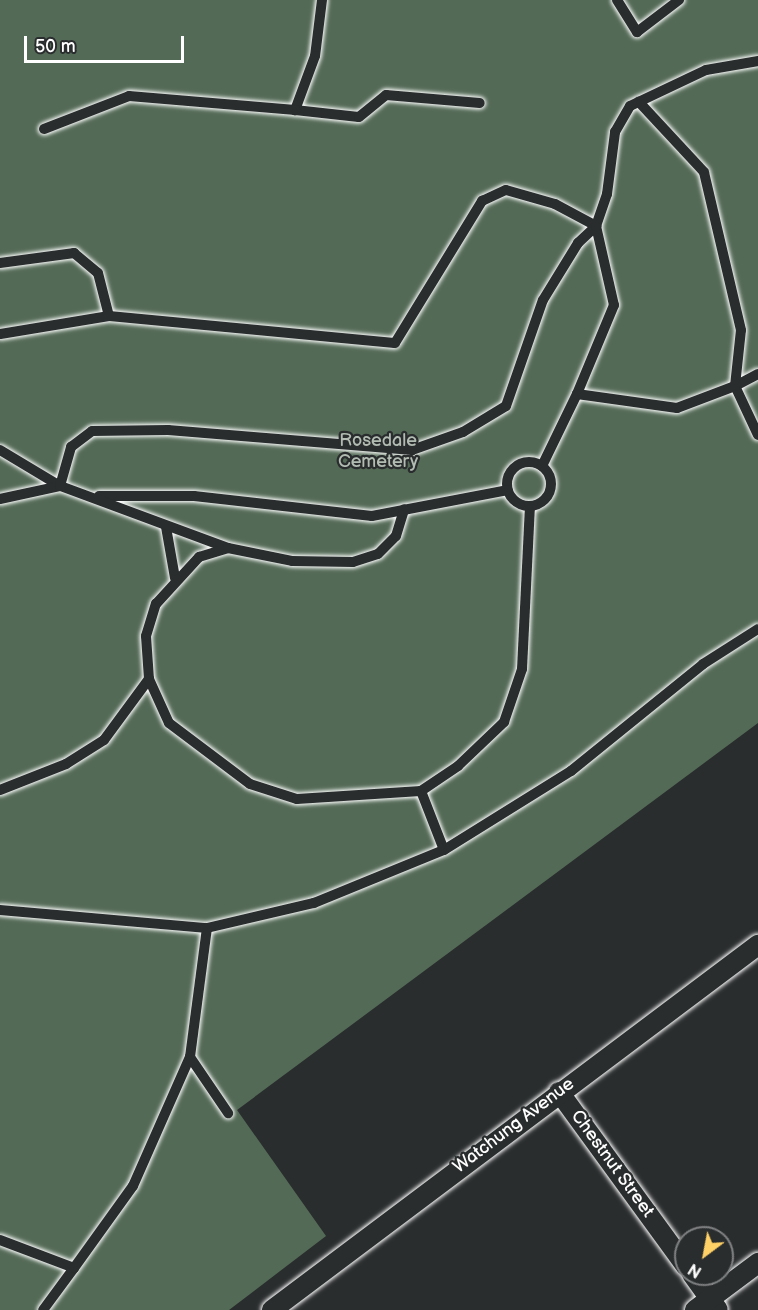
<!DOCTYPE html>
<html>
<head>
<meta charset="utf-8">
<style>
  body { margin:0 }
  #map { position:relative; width:758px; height:1310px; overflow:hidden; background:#2a2d2e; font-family:"Balsamiq Sans",sans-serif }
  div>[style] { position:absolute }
  .green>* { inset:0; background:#536a56 }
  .roads { filter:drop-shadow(0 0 2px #fff) drop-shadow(0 0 2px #fff) }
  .lane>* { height:10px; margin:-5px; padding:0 5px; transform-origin:5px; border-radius:5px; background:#2a2d2e }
  .lane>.ring { margin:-5px; padding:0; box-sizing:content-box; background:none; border:10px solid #2a2d2e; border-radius:50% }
  .street>* { height:20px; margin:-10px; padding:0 10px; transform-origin:10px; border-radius:10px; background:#2a2d2e }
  span { translate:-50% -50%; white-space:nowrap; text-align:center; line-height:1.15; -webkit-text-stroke:4.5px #2a2d2e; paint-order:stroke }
  .park-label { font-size:18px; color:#b2bcb3 }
  .street-label { font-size:18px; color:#fff }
  .north { position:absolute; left:674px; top:1226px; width:60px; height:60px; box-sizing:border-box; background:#2a2d2e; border:2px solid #7f8182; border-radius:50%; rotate:212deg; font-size:16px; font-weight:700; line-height:24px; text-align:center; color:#fff }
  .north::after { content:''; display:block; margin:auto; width:21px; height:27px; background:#ffd166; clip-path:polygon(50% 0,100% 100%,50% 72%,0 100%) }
  .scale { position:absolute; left:24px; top:36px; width:160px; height:27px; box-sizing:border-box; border:3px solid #fff; border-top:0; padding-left:8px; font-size:18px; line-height:21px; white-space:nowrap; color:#fff; -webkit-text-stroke:4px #2a2d2e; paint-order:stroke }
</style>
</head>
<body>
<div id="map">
  <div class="green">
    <i style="clip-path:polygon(0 0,758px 0,758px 723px,237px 1110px,326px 1236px,229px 1310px,0 1310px)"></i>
  </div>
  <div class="roads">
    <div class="lane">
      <i style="left:322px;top:0;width:56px;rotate:97.1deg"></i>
      <i style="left:315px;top:56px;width:58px;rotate:110.3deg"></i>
      <i style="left:295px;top:110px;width:64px;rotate:6.2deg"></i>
      <i style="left:359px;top:117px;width:35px;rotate:-39deg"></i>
      <i style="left:386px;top:95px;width:94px;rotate:4.9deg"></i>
      <i style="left:617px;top:0;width:38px;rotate:58deg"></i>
      <i style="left:637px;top:32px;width:53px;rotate:-37.3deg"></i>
      <i style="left:44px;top:129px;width:91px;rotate:-21.2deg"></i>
      <i style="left:129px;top:96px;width:167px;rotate:4.8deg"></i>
      <i style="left:0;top:263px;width:75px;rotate:-7.7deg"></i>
      <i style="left:74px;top:253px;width:31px;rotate:40deg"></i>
      <i style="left:98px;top:273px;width:44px;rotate:75.7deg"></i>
      <i style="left:109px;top:316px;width:110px;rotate:170.6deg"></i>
      <i style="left:109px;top:316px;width:287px;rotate:5.4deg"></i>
      <i style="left:395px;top:343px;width:167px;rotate:-58.5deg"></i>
      <i style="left:482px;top:201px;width:26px;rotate:-25deg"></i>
      <i style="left:506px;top:190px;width:51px;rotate:15.9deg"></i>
      <i style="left:555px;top:204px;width:47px;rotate:28.2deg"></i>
      <i style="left:596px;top:226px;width:81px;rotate:77.2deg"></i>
      <i style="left:614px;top:305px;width:96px;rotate:112.6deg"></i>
      <i style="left:758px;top:374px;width:26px;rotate:152deg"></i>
      <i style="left:735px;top:386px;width:54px;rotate:64.9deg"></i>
      <i style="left:0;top:450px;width:70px;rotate:31deg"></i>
      <i class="ring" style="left:507px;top:462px;width:34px;height:34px"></i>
      <i style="left:542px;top:466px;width:80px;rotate:-64.1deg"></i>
      <i style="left:577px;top:394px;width:101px;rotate:8deg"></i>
      <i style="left:677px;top:408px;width:62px;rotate:-20.8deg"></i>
      <i style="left:735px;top:386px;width:56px;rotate:-83.9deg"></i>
      <i style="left:741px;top:330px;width:162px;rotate:-103.2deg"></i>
      <i style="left:704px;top:172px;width:96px;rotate:-132.9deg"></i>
      <i style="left:99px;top:496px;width:95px"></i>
      <i style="left:194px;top:496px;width:179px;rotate:6.4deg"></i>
      <i style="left:372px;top:516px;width:138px;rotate:-10.8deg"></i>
      <i style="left:0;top:499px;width:61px;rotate:-12.2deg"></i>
      <i style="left:166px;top:527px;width:52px;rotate:80deg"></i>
      <i style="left:228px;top:548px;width:179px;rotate:-159.7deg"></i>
      <i style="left:60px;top:486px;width:41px;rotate:-74.2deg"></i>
      <i style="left:71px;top:447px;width:26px;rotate:-37deg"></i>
      <i style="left:92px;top:431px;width:76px;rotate:-0.8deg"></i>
      <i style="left:168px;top:430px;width:245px;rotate:4.7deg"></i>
      <i style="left:412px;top:450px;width:54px;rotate:-19.4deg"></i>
      <i style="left:463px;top:432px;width:50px;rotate:-31.2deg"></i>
      <i style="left:506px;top:406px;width:112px;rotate:-70.8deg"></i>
      <i style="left:543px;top:300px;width:67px;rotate:-58.4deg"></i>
      <i style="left:578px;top:243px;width:25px;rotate:-43deg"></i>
      <i style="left:596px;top:226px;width:34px;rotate:-71deg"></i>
      <i style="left:607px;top:194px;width:63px;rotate:-82.6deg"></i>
      <i style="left:615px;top:132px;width:30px;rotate:-60deg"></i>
      <i style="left:630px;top:106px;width:84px;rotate:-25.3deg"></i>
      <i style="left:706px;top:70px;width:53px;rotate:-9.8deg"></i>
      <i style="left:149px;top:679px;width:43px;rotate:-94deg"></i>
      <i style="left:146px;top:636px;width:34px;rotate:-73deg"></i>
      <i style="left:156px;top:604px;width:64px;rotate:-47.5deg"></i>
      <i style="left:199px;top:557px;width:30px;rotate:-17deg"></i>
      <i style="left:228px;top:548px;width:65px;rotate:11.5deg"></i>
      <i style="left:292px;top:561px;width:61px;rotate:0.9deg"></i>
      <i style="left:353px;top:562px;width:26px;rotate:-18deg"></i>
      <i style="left:378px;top:554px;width:25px;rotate:-45deg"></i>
      <i style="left:396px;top:536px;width:28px;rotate:-73deg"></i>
      <i style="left:0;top:790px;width:71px;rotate:-21.5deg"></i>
      <i style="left:66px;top:764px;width:45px;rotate:-32.3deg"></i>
      <i style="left:104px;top:740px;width:76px;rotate:-53.6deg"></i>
      <i style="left:149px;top:679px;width:48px;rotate:65.6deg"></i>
      <i style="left:169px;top:723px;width:101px;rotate:37deg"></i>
      <i style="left:250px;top:784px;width:49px;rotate:17.7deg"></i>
      <i style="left:297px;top:799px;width:124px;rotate:-3.7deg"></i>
      <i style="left:421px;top:791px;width:63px;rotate:68.7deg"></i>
      <i style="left:444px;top:850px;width:150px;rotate:-31.9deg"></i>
      <i style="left:571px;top:771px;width:170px;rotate:-39deg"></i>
      <i style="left:703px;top:664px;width:65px;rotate:-32.5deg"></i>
      <i style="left:421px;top:791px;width:45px;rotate:-34deg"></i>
      <i style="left:458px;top:766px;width:64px;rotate:-43.7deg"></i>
      <i style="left:504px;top:722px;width:56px;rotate:-71.2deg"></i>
      <i style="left:522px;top:669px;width:163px;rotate:-87.2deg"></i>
      <i style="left:0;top:910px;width:208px;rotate:5deg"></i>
      <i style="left:207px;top:928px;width:110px;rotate:-13.2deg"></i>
      <i style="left:314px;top:903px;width:140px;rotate:-22.2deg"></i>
      <i style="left:190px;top:1057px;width:130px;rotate:-82.5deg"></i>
      <i style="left:0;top:1240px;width:79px;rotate:20.7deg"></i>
      <i style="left:74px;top:1268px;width:52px;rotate:126.4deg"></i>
      <i style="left:74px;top:1268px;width:101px;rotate:-54.3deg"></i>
      <i style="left:133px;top:1186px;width:141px;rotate:-66.2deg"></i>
      <i style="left:190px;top:1057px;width:68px;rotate:55.8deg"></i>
    </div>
    <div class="street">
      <i style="left:559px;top:1092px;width:215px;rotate:53.9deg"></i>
      <i style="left:692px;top:1274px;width:44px;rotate:54.2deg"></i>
      <i style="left:272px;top:1310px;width:608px;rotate:-36.91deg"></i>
      <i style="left:695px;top:1310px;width:79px;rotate:-36.7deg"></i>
    </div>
  </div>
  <div class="park-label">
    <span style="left:378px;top:452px">Rosedale<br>Cemetery</span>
  </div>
  <div class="street-label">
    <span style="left:514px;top:1126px;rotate:-37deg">Watchung Avenue</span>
    <span style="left:612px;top:1164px;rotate:54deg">Chestnut Street</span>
  </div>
  <div class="north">N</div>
  <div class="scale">50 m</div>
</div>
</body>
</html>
